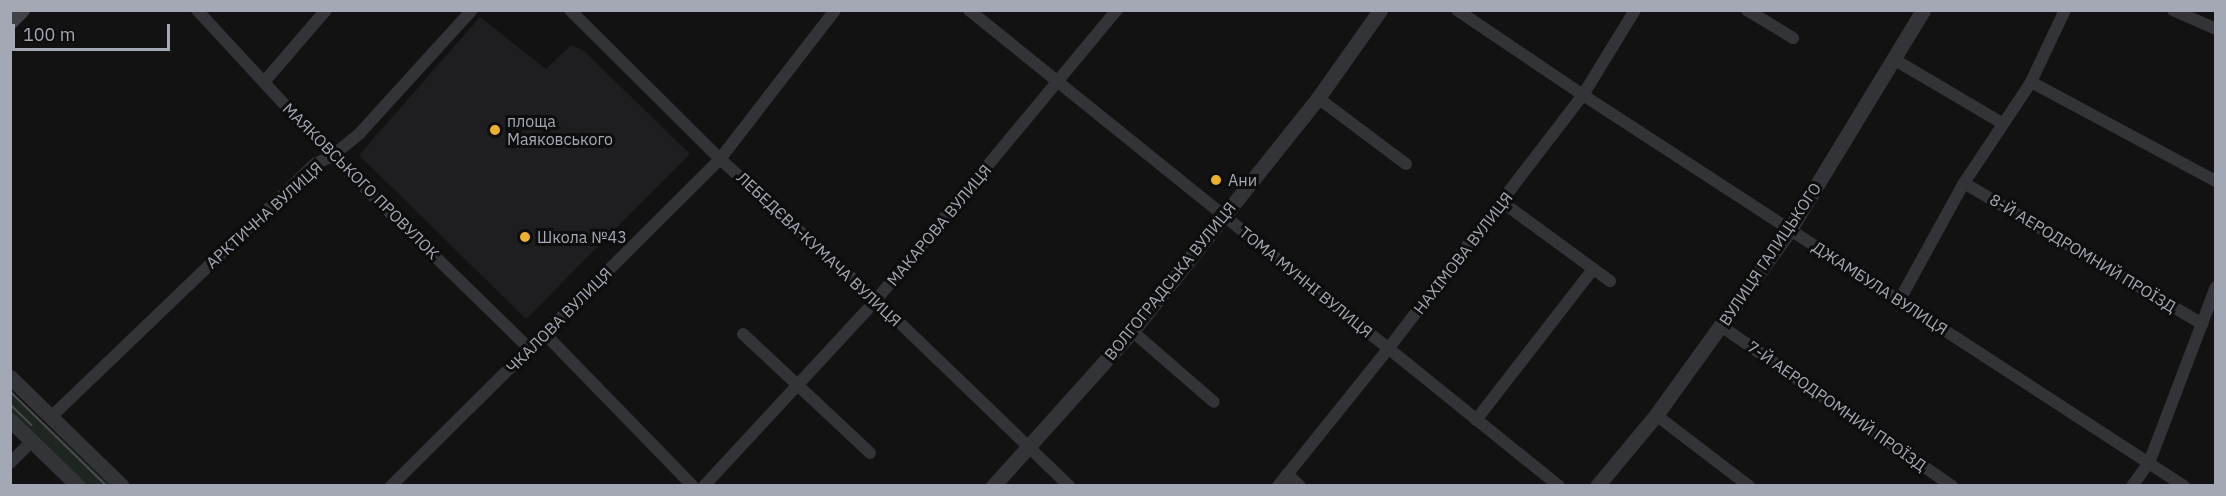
<!DOCTYPE html>
<html>
<head>
<meta charset="utf-8">
<style>
  body { margin:0 }
  #map { position:relative; width:2226px; height:496px; overflow:hidden; background:#121213; font-family:"IBM Plex Sans",sans-serif }
  div>[style] { position:absolute }
  .built>* { inset:0; background:#1e1e20 }
  .green>* { inset:0; background:#1e261f }
  .minor>* { height:12px; margin:-6px; padding:0 6px; transform-origin:6px; border-radius:6px; background:#333438 }
  .tertiary>* { height:15px; margin:-7.5px; padding:0 7.5px; transform-origin:7.5px; border-radius:7.5px; background:#333438 }
  .secondary>* { height:16px; margin:-8px; padding:0 8px; transform-origin:8px; border-radius:8px; background:#414248 }
  .tram>* { height:1.5px; margin:-0.75px; padding:0 0.75px; transform-origin:0.75px; border-radius:0.75px; background:#4a4b51 }
  .dots>* { width:16px; height:16px; translate:-50% -50%; box-sizing:border-box; border:3px solid #0d0d0e; border-radius:50% }
  span { translate:-50% -50%; white-space:nowrap; text-align:center; line-height:1.15; -webkit-text-stroke:6px #0d0d0e; paint-order:stroke }
  .poi-label { font-size:16px; color:#a3a8b4 }
  .left { translate:0 -50%; text-align:left }
  .street-label { font-size:16px; color:#a3a8b4 }
  .frame { position:absolute; inset:0; border:12px solid #a3a8b4; pointer-events:none }
  .scale { position:absolute; left:12px; top:24px; width:158px; height:27px; box-sizing:border-box; border:3px solid #a3a8b4; border-top:0; padding-left:8px; font-size:18px; line-height:21px; white-space:nowrap; color:#a3a8b4; -webkit-text-stroke:4px #0d0d0e; paint-order:stroke }
</style>
</head>
<body>
<div id="map">
  <div class="built">
    <i style="clip-path:polygon(480px 17px,546px 69px,571px 45px,584px 51px,690px 154px,526px 319px,359px 155px)"></i>
  </div>
  <div class="green">
    <i style="clip-path:polygon(10px 390px,110px 485px,85px 485px,11px 413px)"></i>
  </div>
  <div class="minor">
    <i style="left:197px;top:10px;width:199px;rotate:47.2deg"></i>
    <i style="left:332px;top:156px;width:277px;rotate:44.3deg"></i>
    <i style="left:570px;top:10px;width:211px;rotate:44.8deg"></i>
    <i style="left:720px;top:159px;width:210px;rotate:42.1deg"></i>
    <i style="left:876px;top:300px;width:268px;rotate:43.9deg"></i>
    <i style="left:969px;top:10px;width:758px;rotate:38.9deg"></i>
    <i style="left:1457px;top:10px;width:152px;rotate:34deg"></i>
    <i style="left:1583px;top:95px;width:717px;rotate:33.05deg"></i>
    <i style="left:1747px;top:10px;width:54px;rotate:31.3deg"></i>
    <i style="left:2173px;top:10px;width:47px;rotate:23.8deg"></i>
    <i style="left:1895px;top:60px;width:124px;rotate:30.5deg"></i>
    <i style="left:264px;top:82px;width:95px;rotate:-49.3deg"></i>
    <i style="left:2031px;top:82px;width:210px;rotate:28.2deg"></i>
    <i style="left:1318px;top:98px;width:110px;rotate:36.9deg"></i>
    <i style="left:1964px;top:183px;width:277px;rotate:30.6deg"></i>
    <i style="left:1502px;top:202px;width:134px;rotate:36.2deg"></i>
    <i style="left:1899px;top:301px;width:135px;rotate:-61.2deg"></i>
    <i style="left:1964px;top:183px;width:121px;rotate:-56.4deg"></i>
    <i style="left:2031px;top:82px;width:80px;rotate:-64.7deg"></i>
    <i style="left:1721px;top:326px;width:281px;rotate:34.7deg"></i>
    <i style="left:1132px;top:331px;width:108px;rotate:40.9deg"></i>
    <i style="left:545px;top:334px;width:212px;rotate:45.8deg"></i>
    <i style="left:743px;top:334px;width:174px;rotate:43.1deg"></i>
    <i style="left:1656px;top:415px;width:117px;rotate:37.4deg"></i>
    <i style="left:51px;top:417px;width:366px;rotate:-43.8deg"></i>
    <i style="left:315px;top:164px;width:19px;rotate:-25deg"></i>
    <i style="left:332px;top:156px;width:36px;rotate:-39deg"></i>
    <i style="left:360px;top:133px;width:166px;rotate:-47.7deg"></i>
    <i style="left:1476px;top:420px;width:191px;rotate:-52.2deg"></i>
    <i style="left:10px;top:463px;width:31px;rotate:-45deg"></i>
    <i style="left:1287px;top:474px;width:18px;rotate:43deg"></i>
    <i style="left:391px;top:486px;width:464px;rotate:-44.8deg"></i>
    <i style="left:720px;top:159px;width:188px;rotate:-52.3deg"></i>
    <i style="left:704px;top:486px;width:253px;rotate:-47.2deg"></i>
    <i style="left:876px;top:300px;width:377px;rotate:-50.3deg"></i>
    <i style="left:1278px;top:486px;width:176px;rotate:-51.2deg"></i>
    <i style="left:1388px;top:349px;width:320px;rotate:-52.5deg"></i>
    <i style="left:1583px;top:95px;width:100px;rotate:-58.5deg"></i>
    <i style="left:2132px;top:486px;width:29px;rotate:-54deg"></i>
    <i style="left:2149px;top:463px;width:188px;rotate:-69.2deg"></i>
  </div>
  <div class="tertiary">
    <i style="left:10px;top:377px;width:156px;rotate:44.2deg"></i>
    <i style="left:10px;top:420px;width:95px;rotate:44.1deg"></i>
    <i style="left:993px;top:486px;width:208px;rotate:-48.1deg"></i>
    <i style="left:1132px;top:331px;width:298px;rotate:-51.4deg"></i>
    <i style="left:1318px;top:98px;width:108px;rotate:-54.8deg"></i>
    <i style="left:1597px;top:486px;width:92px;rotate:-50.3deg"></i>
    <i style="left:1656px;top:415px;width:229px;rotate:-54.2deg"></i>
    <i style="left:1790px;top:229px;width:256px;rotate:-58.7deg"></i>
  </div>
  <div class="secondary">
    <i style="left:10px;top:22px;width:17px;rotate:-45deg"></i>
  </div>
  <div class="tram">
    <i style="left:10px;top:391px;width:136px;rotate:44.4deg"></i>
    <i style="left:10px;top:404px;width:30px;rotate:44deg"></i>
  </div>
  <div class="dots">
    <i style="left:495px;top:130px;background:#eeb02f"></i>
    <i style="left:1216px;top:180px;background:#eeb02f"></i>
    <i style="left:525px;top:237px;background:#eeb02f"></i>
  </div>
  <div class="poi-label">
    <span class="left" style="left:507px;top:130px">площа<br>Маяковського</span>
    <span class="left" style="left:1228px;top:180px">Ани</span>
    <span class="left" style="left:537px;top:237px">Школа №43</span>
  </div>
  <div class="street-label">
    <span style="left:361px;top:181px;rotate:45deg">МАЯКОВСЬКОГО ПРОВУЛОК</span>
    <span style="left:264px;top:215px;rotate:-42deg">АРКТИЧНА ВУЛИЦЯ</span>
    <span style="left:939px;top:225px;rotate:-50deg">МАКАРОВА ВУЛИЦЯ</span>
    <span style="left:819px;top:249px;rotate:43deg">ЛЕБЕДЄВА-КУМАЧА ВУЛИЦЯ</span>
    <span style="left:1463px;top:253px;rotate:-52deg">НАХІМОВА ВУЛИЦЯ</span>
    <span style="left:2083px;top:253px;rotate:31deg">8-Й АЕРОДРОМНИЙ ПРОЇЗД</span>
    <span style="left:1770px;top:254px;rotate:-56deg">ВУЛИЦЯ ГАЛИЦЬКОГО</span>
    <span style="left:1170px;top:281px;rotate:-51deg">ВОЛГОГРАДСЬКА ВУЛИЦЯ</span>
    <span style="left:1306px;top:282px;rotate:39deg">ТОМА МУННІ ВУЛИЦЯ</span>
    <span style="left:1880px;top:288px;rotate:33deg">ДЖАМБУЛА ВУЛИЦЯ</span>
    <span style="left:559px;top:320px;rotate:-45deg">ЧКАЛОВА ВУЛИЦЯ</span>
    <span style="left:1837px;top:406px;rotate:35deg">7-Й АЕРОДРОМНИЙ ПРОЇЗД</span>
  </div>
  <div class="frame"></div>
  <div class="scale">100 m</div>
</div>
</body>
</html>
